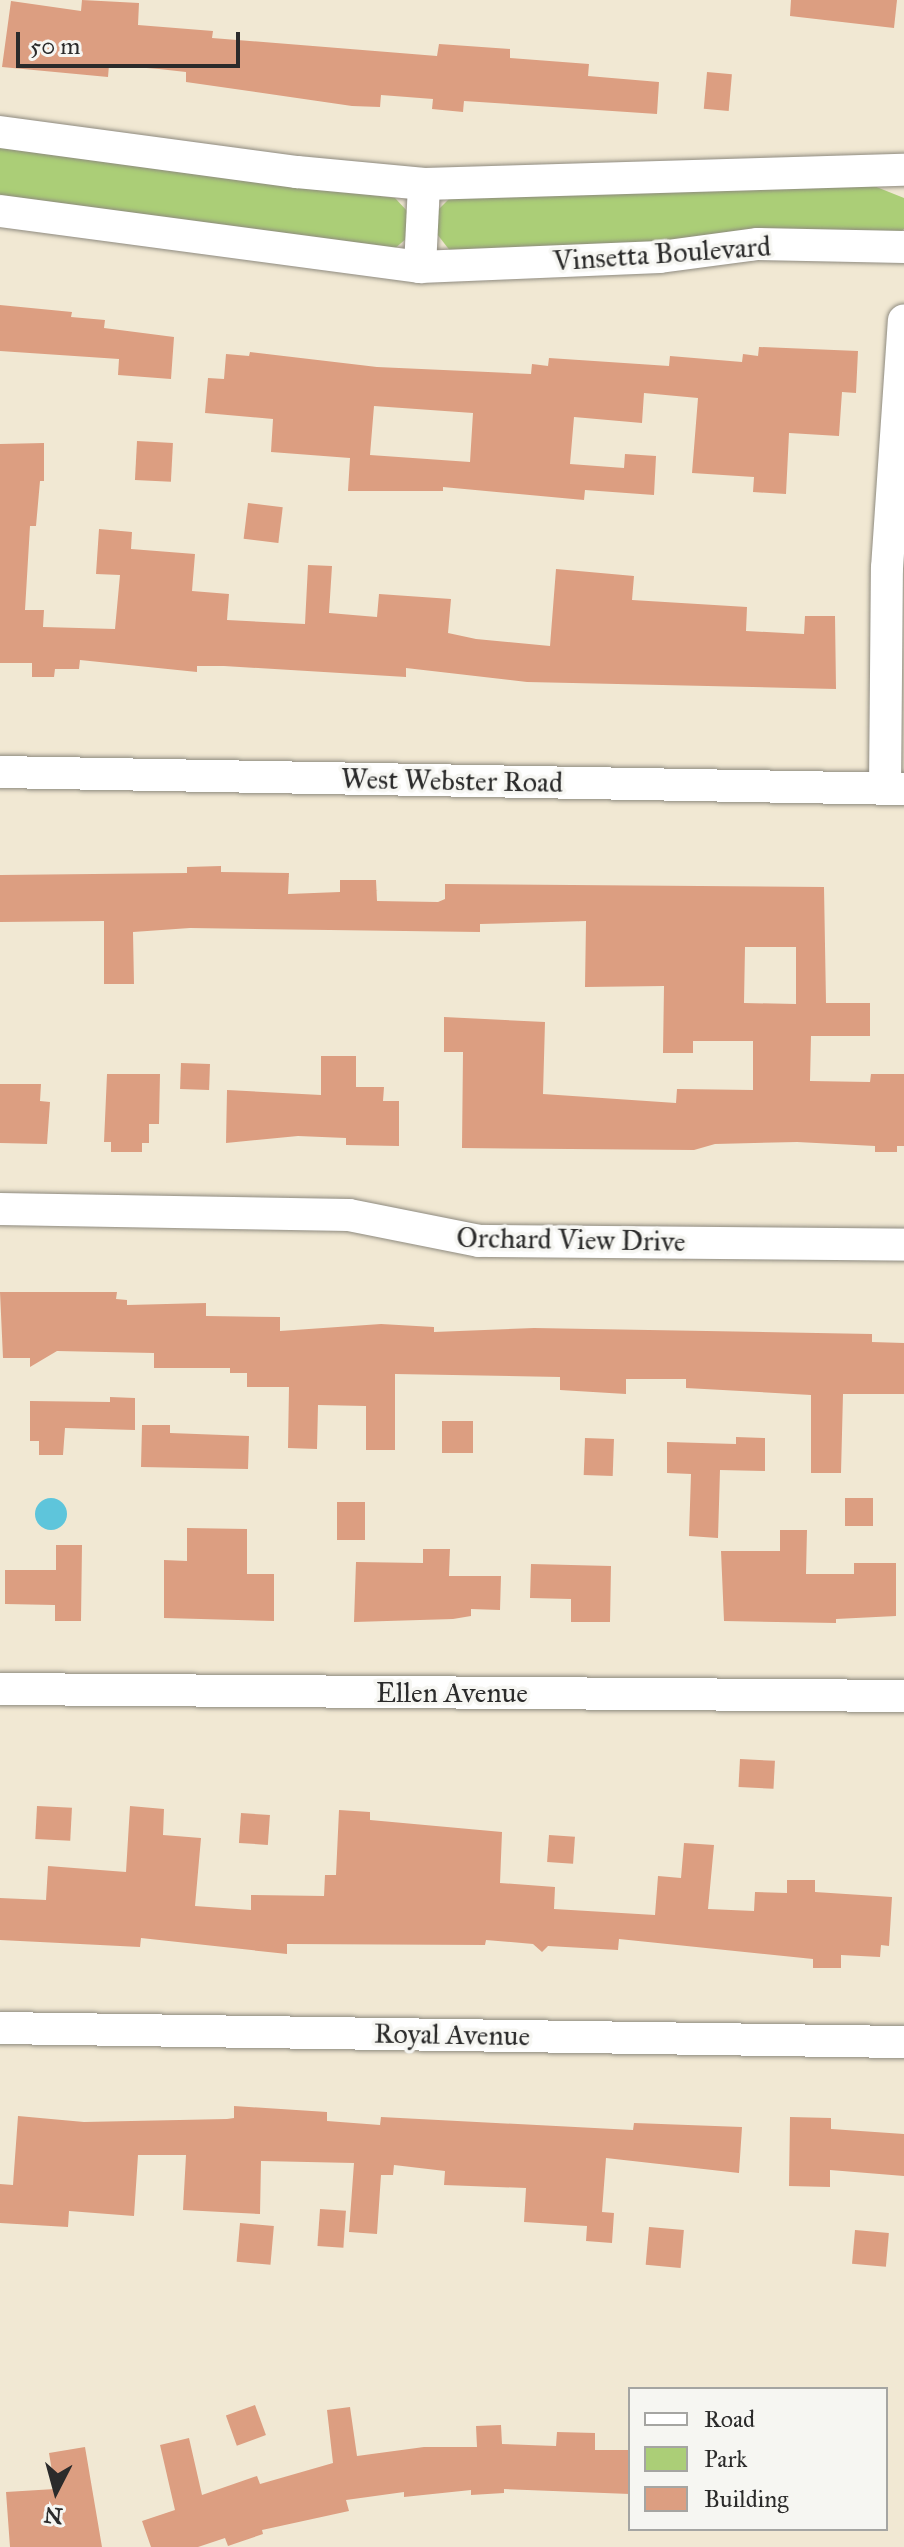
<!DOCTYPE html>
<html>
<head>
<meta charset="utf-8">
<style>
  body { margin:0 }
  #map { position:relative; width:904px; height:2547px; overflow:hidden; background:#f1e8d3; font-family:"IM FELL Great Primer",serif }
  div>[style] { position:absolute }
  .green>* { inset:0; background:#abce77 }
  .water>* { inset:0; background:#5ec5db }
  .round { border-radius:50% }
  .building>* { inset:0; background:#dc9e81; transform-origin:0 0 }
  .roads { filter:drop-shadow(0 0 2px #8e8a7f) drop-shadow(0 0 2px #8e8a7f) }
  .minor>* { height:32px; margin:-16px; padding:0 16px; transform-origin:16px; border-radius:16px; background:#fff }
  span { translate:-50% -50%; white-space:nowrap; text-align:center; line-height:1.15; -webkit-text-stroke:7px #f6f6f2; paint-order:stroke }
  .street-label { font-size:28px; color:#2b2b2b }
  .legend { position:absolute; left:628px; top:2387px; width:260px; height:144px; box-sizing:border-box; background:#f6f6f2; border:2px solid #a5a5a2; margin:0; padding:10px 14px; list-style:none; font-size:24px; color:#2b2b2b }
  .legend li { display:flex; align-items:center; gap:16px; height:40px }
  .legend b { width:40px; border:2px solid #a5a5a2 }
  .north { position:absolute; left:16px; top:2451px; width:80px; height:80px; -webkit-text-stroke:6px #f6f6f2; paint-order:stroke; rotate:186deg; font-size:22px; font-weight:700; line-height:32px; text-align:center; color:#2b2b2b }
  .north::after { content:''; display:block; margin:auto; width:28px; height:36px; background:#2b2b2b; clip-path:polygon(50% 0,100% 100%,50% 72%,0 100%) }
  .scale { position:absolute; left:16px; top:32px; width:224px; height:36px; box-sizing:border-box; border:4px solid #2b2b2b; border-top:0; padding-left:10px; font-size:24px; line-height:28px; white-space:nowrap; color:#2b2b2b; -webkit-text-stroke:6px #f6f6f2; paint-order:stroke }
</style>
</head>
<body>
<div id="map">
  <div class="green">
    <i style="clip-path:polygon(0 147px,395px 198px,408px 212px,407px 238px,393px 250px,0 198px)"></i>
    <i style="clip-path:polygon(874px 186px,904px 198px,904px 229px,899px 233px,451px 252px,437px 234px,437px 211px,450px 198px)"></i>
  </div>
  <div class="water">
    <i class="round" style="left:35px;top:1498px;width:32px;height:32px"></i>
  </div>
  <div class="building">
    <i style="clip-path:polygon(82px 0,139px 3px,138px 25px,213px 31px,212px 38px,437px 56px,439px 44px,510px 49px,510px 58px,589px 64px,588px 76px,659px 82px,657px 114px,464px 101px,463px 112px,432px 109px,433px 99px,381px 95px,380px 107px,352px 106px,186px 82px,186px 72px,159px 69px,109px 65px,108px 77px,2px 67px,11px 1px,81px 11px)"></i>
    <i style="clip-path:polygon(791px 0,897px 0,894px 28px,790px 16px)"></i>
    <i style="left:707px;top:72px;width:25px;height:37px;rotate:5deg"></i>
    <i style="clip-path:polygon(0 305px,72px 312px,71px 317px,105px 320px,104px 328px,174px 337px,171px 379px,118px 375px,119px 359px,0 351px)"></i>
    <i style="clip-path:polygon(evenodd,759px 347px,858px 351px,856px 393px,842px 392px,839px 436px,789px 433px,786px 494px,753px 492px,754px 477px,692px 473px,698px 398px,644px 393px,642px 423px,574px 417px,570px 464px,624px 468px,625px 454px,656px 456px,654px 495px,585px 490px,584px 500px,443px 487px,443px 491px,348px 491px,350px 458px,271px 452px,273px 419px,205px 413px,208px 378px,224px 379px,226px 354px,249px 356px,250px 352px,377px 367px,531px 374px,532px 364px,548px 366px,549px 358px,669px 366px,670px 356px,742px 362px,743px 354px,758px 356px,759px 347px,374px 406px,473px 413px,470px 462px,370px 455px,374px 406px)"></i>
    <i style="left:137px;top:441px;width:36px;height:39px;rotate:3deg"></i>
    <i style="clip-path:polygon(44px 443px,44px 481px,40px 481px,36px 526px,30px 526px,25px 610px,44px 610px,43px 627px,115px 629px,120px 575px,96px 574px,99px 529px,132px 532px,131px 549px,195px 554px,192px 591px,229px 594px,227px 620px,305px 624px,308px 565px,332px 566px,329px 613px,377px 617px,379px 594px,451px 599px,448px 633px,476px 639px,550px 646px,556px 569px,634px 576px,632px 600px,747px 607px,746px 631px,804px 634px,805px 616px,835px 616px,836px 689px,527px 682px,406px 668px,406px 677px,224px 666px,197px 666px,197px 672px,80px 660px,79px 669px,55px 669px,54px 677px,32px 677px,32px 663px,0 663px,0 444px)"></i>
    <i style="left:248px;top:503px;width:35px;height:36px;rotate:7deg"></i>
    <i style="clip-path:polygon(evenodd,221px 866px,221px 872px,289px 873px,288px 894px,340px 892px,340px 880px,376px 880px,377px 901px,438px 902px,445px 899px,445px 884px,824px 887px,826px 1003px,870px 1003px,870px 1036px,811px 1036px,810px 1081px,870px 1082px,871px 1074px,904px 1074px,904px 1146px,897px 1146px,897px 1152px,875px 1152px,875px 1146px,797px 1142px,715px 1144px,694px 1150px,462px 1148px,463px 1052px,444px 1052px,444px 1017px,545px 1022px,543px 1094px,676px 1103px,677px 1089px,753px 1090px,753px 1041px,693px 1041px,693px 1053px,663px 1053px,664px 986px,585px 987px,586px 921px,480px 924px,480px 932px,190px 928px,133px 932px,134px 984px,104px 984px,104px 921px,0 922px,0 875px,187px 873px,187px 867px,221px 866px,745px 947px,796px 947px,796px 1004px,744px 1003px,745px 947px)"></i>
    <i style="clip-path:polygon(321px 1056px,356px 1056px,356px 1087px,384px 1087px,383px 1101px,399px 1101px,399px 1146px,346px 1145px,346px 1138px,298px 1136px,226px 1143px,227px 1090px,321px 1095px)"></i>
    <i style="left:181px;top:1063px;width:29px;height:26px;rotate:2deg"></i>
    <i style="clip-path:polygon(107px 1074px,160px 1074px,159px 1124px,149px 1124px,149px 1143px,142px 1143px,142px 1152px,111px 1152px,111px 1142px,104px 1142px)"></i>
    <i style="clip-path:polygon(0 1084px,41px 1084px,40px 1101px,50px 1102px,47px 1144px,0 1143px)"></i>
    <i style="clip-path:polygon(0 1292px,117px 1292px,116px 1299px,127px 1300px,127px 1305px,206px 1303px,206px 1316px,280px 1317px,280px 1331px,381px 1324px,434px 1327px,434px 1332px,534px 1328px,872px 1334px,872px 1342px,904px 1343px,904px 1394px,843px 1394px,841px 1473px,811px 1473px,811px 1395px,686px 1388px,686px 1379px,626px 1379px,626px 1394px,560px 1390px,560px 1377px,395px 1374px,395px 1450px,366px 1450px,366px 1406px,318px 1405px,317px 1449px,288px 1448px,289px 1387px,247px 1387px,247px 1373px,230px 1373px,230px 1368px,154px 1368px,154px 1353px,57px 1351px,30px 1367px,30px 1358px,3px 1358px)"></i>
    <i style="clip-path:polygon(110px 1397px,135px 1398px,135px 1430px,65px 1428px,63px 1455px,39px 1455px,39px 1441px,30px 1441px,30px 1401px,110px 1402px)"></i>
    <i style="left:442px;top:1421px;width:31px;height:32px"></i>
    <i style="clip-path:polygon(142px 1425px,170px 1425px,170px 1433px,249px 1436px,248px 1469px,141px 1467px)"></i>
    <i style="clip-path:polygon(736px 1437px,765px 1438px,765px 1471px,720px 1470px,718px 1538px,689px 1536px,691px 1474px,667px 1473px,667px 1442px,736px 1444px)"></i>
    <i style="left:585px;top:1438px;width:29px;height:37px;rotate:2deg"></i>
    <i style="left:845px;top:1498px;width:28px;height:28px"></i>
    <i style="left:337px;top:1502px;width:28px;height:38px"></i>
    <i style="clip-path:polygon(187px 1528px,247px 1529px,247px 1574px,274px 1574px,274px 1621px,164px 1618px,164px 1560px,187px 1561px)"></i>
    <i style="clip-path:polygon(780px 1530px,807px 1530px,806px 1574px,854px 1574px,854px 1563px,896px 1563px,896px 1616px,836px 1619px,836px 1623px,724px 1621px,721px 1551px,780px 1551px)"></i>
    <i style="clip-path:polygon(56px 1545px,82px 1545px,81px 1621px,55px 1621px,55px 1605px,5px 1604px,5px 1570px,56px 1570px)"></i>
    <i style="clip-path:polygon(423px 1549px,450px 1549px,449px 1576px,501px 1576px,500px 1610px,471px 1609px,471px 1616px,453px 1619px,354px 1622px,356px 1562px,423px 1563px)"></i>
    <i style="clip-path:polygon(531px 1564px,611px 1566px,610px 1622px,571px 1622px,571px 1599px,530px 1598px)"></i>
    <i style="left:740px;top:1759px;width:35px;height:28px;rotate:3deg"></i>
    <i style="left:37px;top:1806px;width:35px;height:33px;rotate:3deg"></i>
    <i style="clip-path:polygon(130px 1806px,164px 1809px,163px 1835px,201px 1838px,195px 1906px,251px 1910px,251px 1895px,324px 1896px,325px 1875px,336px 1875px,339px 1810px,370px 1812px,370px 1820px,502px 1832px,500px 1883px,555px 1887px,554px 1909px,655px 1915px,658px 1876px,681px 1878px,684px 1843px,714px 1845px,708px 1909px,754px 1911px,755px 1892px,787px 1893px,787px 1880px,815px 1880px,815px 1892px,892px 1897px,889px 1946px,881px 1945px,880px 1957px,841px 1955px,841px 1968px,813px 1968px,813px 1959px,619px 1939px,618px 1950px,548px 1946px,542px 1952px,533px 1944px,486px 1940px,485px 1945px,287px 1944px,287px 1954px,141px 1938px,140px 1947px,0 1940px,0 1898px,46px 1900px,48px 1866px,126px 1872px)"></i>
    <i style="left:241px;top:1813px;width:29px;height:30px;rotate:4deg"></i>
    <i style="left:549px;top:1835px;width:26px;height:27px;rotate:4deg"></i>
    <i style="clip-path:polygon(234px 2106px,327px 2112px,327px 2121px,380px 2125px,381px 2117px,633px 2130px,634px 2123px,742px 2127px,739px 2173px,606px 2158px,602px 2212px,614px 2213px,612px 2243px,586px 2241px,587px 2226px,524px 2222px,526px 2188px,444px 2185px,445px 2171px,394px 2165px,393px 2175px,381px 2175px,377px 2234px,349px 2232px,354px 2163px,261px 2161px,260px 2214px,183px 2210px,186px 2155px,138px 2155px,134px 2216px,69px 2211px,68px 2227px,0 2223px,0 2184px,13px 2185px,18px 2116px,84px 2122px,227px 2119px,234px 2118px)"></i>
    <i style="clip-path:polygon(790px 2117px,831px 2118px,831px 2129px,904px 2134px,904px 2176px,830px 2170px,830px 2187px,789px 2186px)"></i>
    <i style="left:320px;top:2209px;width:26px;height:37px;rotate:4deg"></i>
    <i style="left:240px;top:2223px;width:34px;height:39px;rotate:5deg"></i>
    <i style="left:649px;top:2227px;width:35px;height:38px;rotate:5deg"></i>
    <i style="left:855px;top:2230px;width:34px;height:34px;rotate:5deg"></i>
    <i style="left:255px;top:2405px;width:32px;height:31px;rotate:70deg"></i>
    <i style="clip-path:polygon(350px 2407px,357px 2456px,424px 2447px,477px 2447px,476px 2426px,501px 2425px,502px 2444px,556px 2446px,557px 2432px,595px 2433px,595px 2450px,630px 2450px,630px 2494px,504px 2489px,504px 2493px,471px 2495px,471px 2490px,404px 2497px,404px 2492px,346px 2500px,349px 2511px,262px 2530px,263px 2534px,228px 2546px,225px 2538px,198px 2547px,151px 2547px,142px 2521px,175px 2510px,160px 2445px,189px 2438px,202px 2495px,257px 2476px,260px 2484px,333px 2463px,327px 2410px)"></i>
    <i style="clip-path:polygon(85px 2447px,102px 2547px,10px 2547px,6px 2492px,55px 2489px,49px 2453px)"></i>
  </div>
  <div class="roads">
    <div class="minor">
      <i style="left:0;top:132px;width:300px;rotate:7.7deg"></i>
      <i style="left:297px;top:172px;width:128px;rotate:5.4deg"></i>
      <i style="left:424px;top:184px;width:480px;rotate:-1.7deg"></i>
      <i style="left:0;top:211px;width:424px;rotate:7.6deg"></i>
      <i style="left:420px;top:267px;width:240px;rotate:-2.4deg"></i>
      <i style="left:660px;top:257px;width:99px;rotate:-7.6deg"></i>
      <i style="left:758px;top:244px;width:146px;rotate:1.2deg"></i>
      <i style="left:420px;top:267px;width:83px;rotate:-87.2deg"></i>
      <i style="left:0;top:772px;width:904px;rotate:1.08deg"></i>
      <i style="left:885px;top:789px;width:221px;rotate:-89.5deg"></i>
      <i style="left:887px;top:568px;width:248px;rotate:-86.1deg"></i>
      <i style="left:0;top:1209px;width:349px;rotate:1deg"></i>
      <i style="left:349px;top:1215px;width:133px;rotate:11.3deg"></i>
      <i style="left:479px;top:1241px;width:425px;rotate:0.5deg"></i>
      <i style="left:0;top:1689px;width:904px;rotate:0.44deg"></i>
      <i style="left:0;top:2028px;width:904px;rotate:0.89deg"></i>
    </div>
  </div>
  <div class="street-label">
    <span style="left:662px;top:254px;rotate:-4deg">Vinsetta Boulevard</span>
    <span style="left:452px;top:781px;rotate:1deg">West Webster Road</span>
    <span style="left:571px;top:1240px;rotate:1deg">Orchard View Drive</span>
    <span style="left:452px;top:1693px">Ellen Avenue</span>
    <span style="left:452px;top:2035px;rotate:1deg">Royal Avenue</span>
  </div>
  <ul class="legend">
  <li><b style="height:10px;background:#fff"></b>Road</li>
  <li><b style="height:22px;background:#abce77"></b>Park</li>
  <li><b style="height:22px;background:#dc9e81"></b>Building</li>
  </ul>
  <div class="north">N</div>
  <div class="scale">50 m</div>
</div>
</body>
</html>
